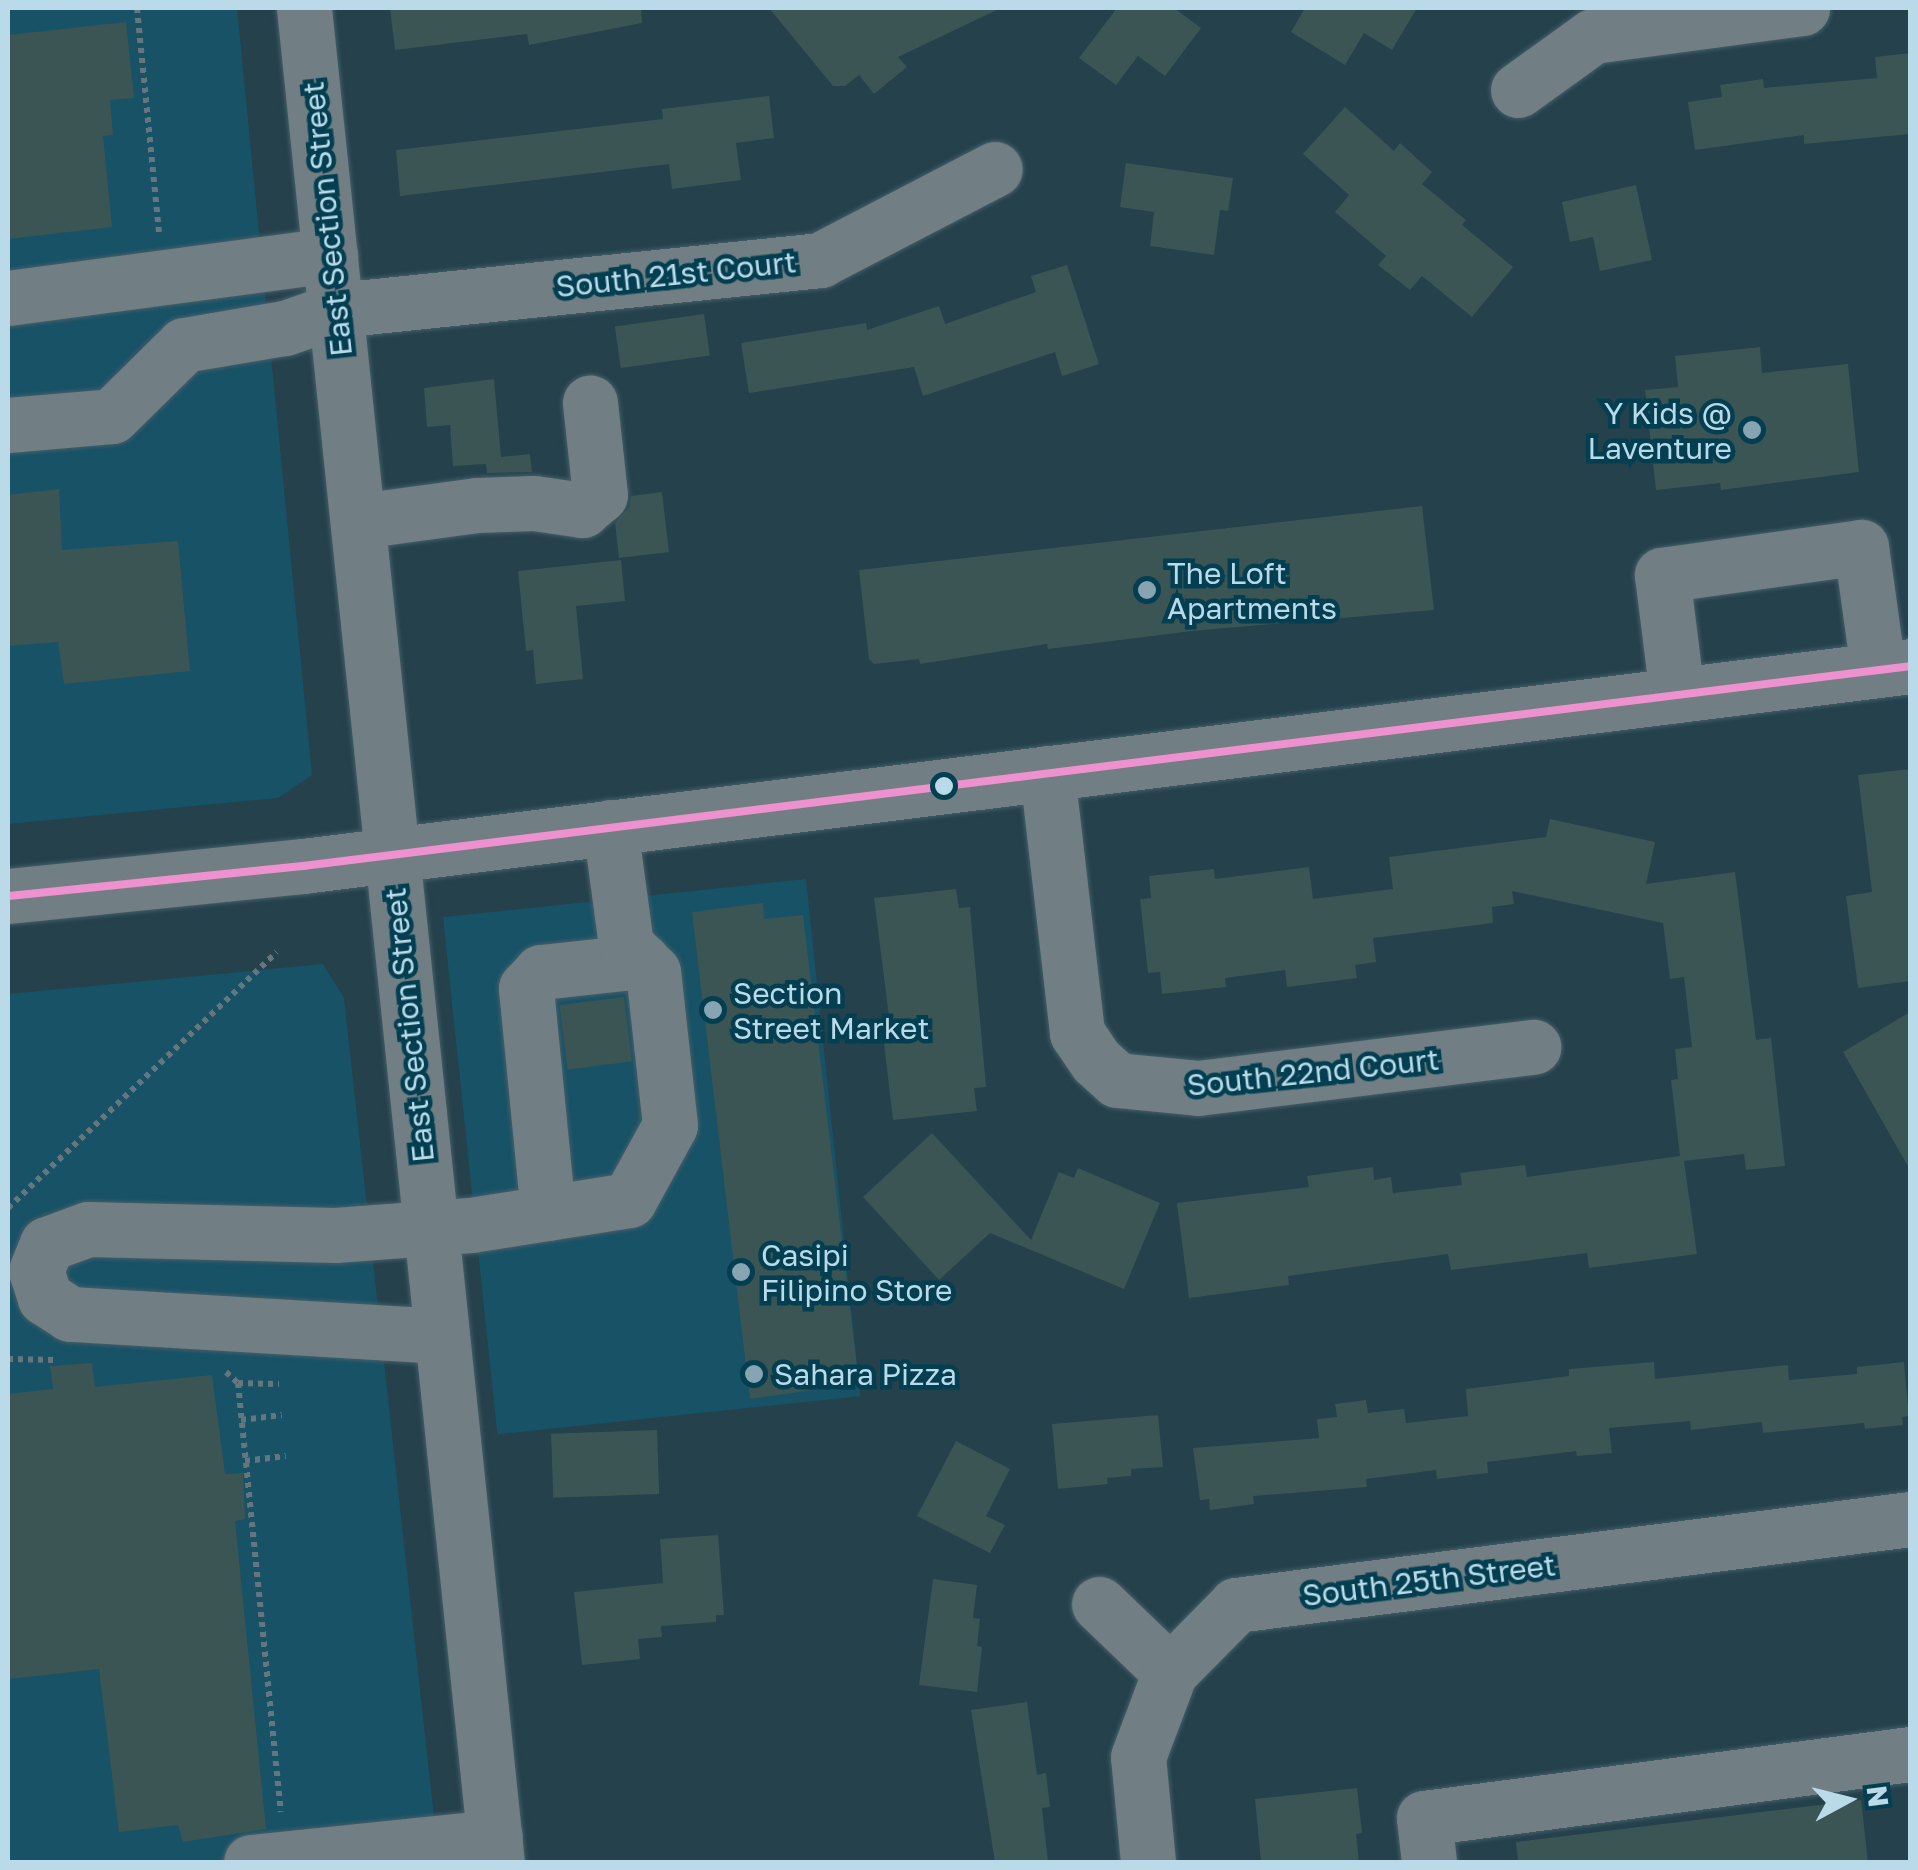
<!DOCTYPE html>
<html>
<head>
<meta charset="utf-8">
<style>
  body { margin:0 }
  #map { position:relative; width:1918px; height:1870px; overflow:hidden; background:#24414c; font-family:"Golos Text",sans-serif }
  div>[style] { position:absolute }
  .built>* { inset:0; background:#175267; transform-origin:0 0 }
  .building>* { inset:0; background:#3b5555; transform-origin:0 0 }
  .path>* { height:6px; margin-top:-3px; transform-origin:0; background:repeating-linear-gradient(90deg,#65777d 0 5px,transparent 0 10px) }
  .roads { filter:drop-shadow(0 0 2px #455e68) drop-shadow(0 0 2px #455e68) }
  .minor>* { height:55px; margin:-27.5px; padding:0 27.5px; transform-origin:27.5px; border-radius:27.5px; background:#717e83 }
  .bus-1>* { height:8px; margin:-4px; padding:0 4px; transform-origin:4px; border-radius:4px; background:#ed91cf }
  .dots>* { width:28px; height:28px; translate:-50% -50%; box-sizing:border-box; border:5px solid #033f51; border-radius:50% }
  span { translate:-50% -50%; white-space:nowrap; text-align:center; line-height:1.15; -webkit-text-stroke:9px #033f51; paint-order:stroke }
  .street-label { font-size:30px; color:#badae9 }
  .poi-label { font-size:30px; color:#badae9 }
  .right { translate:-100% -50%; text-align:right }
  .left { translate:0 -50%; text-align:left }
  .frame { position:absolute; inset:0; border:10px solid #badae9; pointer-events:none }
  .north { position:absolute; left:1798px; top:1750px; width:100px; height:100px; -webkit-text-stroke:8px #033f51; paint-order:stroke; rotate:83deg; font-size:28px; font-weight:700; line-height:40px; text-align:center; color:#badae9 }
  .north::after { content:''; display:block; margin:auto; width:35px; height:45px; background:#badae9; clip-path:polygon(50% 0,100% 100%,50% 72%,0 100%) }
</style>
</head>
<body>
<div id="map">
  <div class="built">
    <i style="clip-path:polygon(8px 8px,237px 8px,312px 775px,278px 798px,8px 824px)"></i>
    <i style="left:806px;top:879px;width:520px;height:365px;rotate:84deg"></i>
    <i style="clip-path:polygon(323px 964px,344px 998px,439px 1862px,8px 1862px,8px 994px)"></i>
  </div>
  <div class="building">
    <i style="clip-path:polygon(390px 8px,641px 8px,642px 23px,529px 45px,527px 34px,395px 50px)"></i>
    <i style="clip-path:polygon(769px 8px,1001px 8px,898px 57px,907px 67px,874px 94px,859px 75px,845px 86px,833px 86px)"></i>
    <i style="clip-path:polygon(1117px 8px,1174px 8px,1201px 28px,1165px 76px,1138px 56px,1116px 85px,1079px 58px)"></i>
    <i style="clip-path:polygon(1305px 8px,1417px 8px,1392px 50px,1364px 33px,1345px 65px,1291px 32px)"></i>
    <i style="clip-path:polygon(126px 22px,134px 98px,110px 100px,113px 135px,103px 136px,112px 227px,8px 239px,8px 35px)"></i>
    <i style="clip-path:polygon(1910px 53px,1910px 134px,1804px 144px,1804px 135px,1695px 150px,1688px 102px,1722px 97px,1720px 85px,1763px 79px,1764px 88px,1877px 78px,1875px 57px)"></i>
    <i style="clip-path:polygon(769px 96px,774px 138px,736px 143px,741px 180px,672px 189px,669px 164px,400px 196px,396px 150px,663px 119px,662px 109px)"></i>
    <i style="clip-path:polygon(1345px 107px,1394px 151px,1400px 143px,1432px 172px,1422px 184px,1466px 220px,1462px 225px,1513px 267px,1472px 317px,1422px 276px,1410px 290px,1378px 265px,1386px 256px,1335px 212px,1349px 195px,1303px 154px)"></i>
    <i style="clip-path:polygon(1126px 163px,1233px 178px,1228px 211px,1220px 210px,1214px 255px,1150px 246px,1154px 212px,1120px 207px)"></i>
    <i style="clip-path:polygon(1636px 185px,1652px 260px,1600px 271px,1593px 237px,1570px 242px,1562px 202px)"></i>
    <i style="clip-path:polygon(1067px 265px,1099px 364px,1062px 376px,1055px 352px,923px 396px,914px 367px,749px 393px,741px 343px,866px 323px,867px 330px,939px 306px,945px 324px,1036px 292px,1031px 276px)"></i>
    <i style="left:704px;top:314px;width:42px;height:90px;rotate:82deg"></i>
    <i style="clip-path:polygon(1760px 347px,1762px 373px,1848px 364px,1859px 472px,1721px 490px,1720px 483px,1656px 490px,1645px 390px,1678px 387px,1675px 356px)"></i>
    <i style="clip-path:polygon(494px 379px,501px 457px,530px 454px,532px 472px,487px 473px,486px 464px,453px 466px,450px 425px,427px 427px,424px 388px)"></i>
    <i style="clip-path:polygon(59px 489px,62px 550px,178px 541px,190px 671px,64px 684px,58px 642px,8px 646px,8px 495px)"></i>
    <i style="clip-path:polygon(662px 492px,669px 552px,619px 558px,615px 523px,629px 508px,631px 496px)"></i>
    <i style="clip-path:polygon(1422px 506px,1434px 610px,1192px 631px,1048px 649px,1047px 644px,920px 664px,919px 659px,874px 664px,869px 659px,859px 570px)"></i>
    <i style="clip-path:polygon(621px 560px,625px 601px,576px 606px,583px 679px,536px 684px,533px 650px,526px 651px,518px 571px)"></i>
    <i style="clip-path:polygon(1910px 769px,1910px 981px,1858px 988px,1846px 896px,1872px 892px,1858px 775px)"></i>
    <i style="clip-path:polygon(1550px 819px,1655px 842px,1646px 884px,1735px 872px,1756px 1040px,1771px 1038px,1785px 1166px,1746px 1170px,1744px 1154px,1684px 1161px,1697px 1254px,1589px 1268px,1587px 1253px,1451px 1270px,1448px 1254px,1288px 1276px,1289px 1285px,1189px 1298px,1177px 1203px,1309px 1187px,1307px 1176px,1373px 1167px,1374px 1180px,1391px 1177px,1393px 1193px,1462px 1185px,1460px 1173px,1525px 1165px,1527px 1177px,1680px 1156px,1671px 1080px,1678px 1079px,1675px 1049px,1692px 1047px,1684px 977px,1670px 979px,1663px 923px,1512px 891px,1514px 904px,1492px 907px,1493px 923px,1373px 938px,1376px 962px,1355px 965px,1357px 978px,1287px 987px,1285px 970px,1225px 978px,1226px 987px,1162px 994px,1160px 972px,1148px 973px,1140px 899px,1151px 898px,1149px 876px,1214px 869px,1215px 879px,1309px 867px,1313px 899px,1393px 889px,1389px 857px,1546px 837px)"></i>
    <i style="clip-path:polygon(956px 889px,959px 908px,970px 907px,986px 1087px,974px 1088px,977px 1111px,893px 1120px,881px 1018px,889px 1017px,874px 898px)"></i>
    <i style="clip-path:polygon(763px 903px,764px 919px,803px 915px,859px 1384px,750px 1399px,692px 912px)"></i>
    <i style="left:624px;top:997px;width:65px;height:65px;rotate:83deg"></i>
    <i style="clip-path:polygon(1910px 1012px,1910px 1170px,1843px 1052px)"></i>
    <i style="clip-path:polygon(932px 1133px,1031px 1240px,1059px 1172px,1074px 1178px,1078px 1168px,1160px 1203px,1124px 1289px,990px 1233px,939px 1280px,863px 1197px)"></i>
    <i style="clip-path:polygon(1654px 1362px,1655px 1379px,1788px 1365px,1789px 1380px,1857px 1374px,1857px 1367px,1904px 1362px,1909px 1416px,1902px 1417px,1903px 1425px,1865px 1429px,1864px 1423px,1763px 1433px,1762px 1422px,1691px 1430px,1690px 1421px,1609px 1428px,1612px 1453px,1577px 1456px,1576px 1451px,1487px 1462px,1488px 1473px,1437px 1479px,1436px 1470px,1366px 1479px,1367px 1487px,1253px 1496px,1254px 1504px,1210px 1510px,1209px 1499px,1200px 1500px,1193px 1448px,1319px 1438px,1317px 1419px,1337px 1417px,1335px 1404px,1366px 1400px,1368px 1413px,1404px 1409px,1406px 1423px,1468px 1416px,1466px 1389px,1569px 1376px,1569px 1369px)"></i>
    <i style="clip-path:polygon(92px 1363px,95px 1387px,212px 1375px,225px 1474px,243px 1473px,245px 1519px,235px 1521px,266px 1829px,183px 1842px,178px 1825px,119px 1832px,99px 1669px,9px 1679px,8px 1394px,53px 1389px,50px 1366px)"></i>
    <i style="clip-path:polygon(1158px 1415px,1163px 1467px,1131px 1469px,1131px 1476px,1107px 1478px,1108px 1484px,1058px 1489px,1052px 1424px)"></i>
    <i style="left:657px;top:1430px;width:64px;height:106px;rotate:88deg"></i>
    <i style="clip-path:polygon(956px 1441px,1010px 1469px,986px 1516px,1005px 1525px,990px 1553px,917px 1516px)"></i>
    <i style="clip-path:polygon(718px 1535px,724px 1615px,716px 1615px,716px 1622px,661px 1626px,662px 1637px,638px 1639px,640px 1659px,582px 1665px,574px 1592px,663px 1583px,660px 1539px)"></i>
    <i style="clip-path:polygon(933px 1579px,977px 1585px,973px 1618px,980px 1619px,977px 1646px,982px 1647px,977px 1692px,919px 1685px)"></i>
    <i style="clip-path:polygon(1027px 1702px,1037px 1775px,1046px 1773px,1050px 1807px,1042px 1808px,1048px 1862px,995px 1862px,971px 1710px)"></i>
    <i style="clip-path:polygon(1357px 1788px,1362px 1833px,1356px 1834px,1359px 1862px,1261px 1862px,1255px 1799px)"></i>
    <i style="clip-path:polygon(1861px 1800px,1868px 1862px,1518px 1862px,1516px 1842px)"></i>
  </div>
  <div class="path">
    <i style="left:137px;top:8px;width:225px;rotate:84.4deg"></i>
    <i style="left:8px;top:1208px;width:371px;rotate:-43.6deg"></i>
    <i style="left:8px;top:1359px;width:48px;rotate:1.2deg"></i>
    <i style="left:226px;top:1372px;width:16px;rotate:43deg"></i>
    <i style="left:238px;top:1383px;width:41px;rotate:1.4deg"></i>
    <i style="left:238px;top:1383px;width:431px;rotate:84.3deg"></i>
    <i style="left:241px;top:1420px;width:41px;rotate:-7deg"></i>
    <i style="left:245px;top:1461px;width:41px;rotate:-7deg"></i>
  </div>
  <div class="roads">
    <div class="minor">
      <i style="left:304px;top:8px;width:1864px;rotate:84.06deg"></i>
      <i style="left:1518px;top:90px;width:92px;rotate:-35.8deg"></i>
      <i style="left:1593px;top:36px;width:211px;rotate:-7.6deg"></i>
      <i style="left:8px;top:298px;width:325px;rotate:-7.6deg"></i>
      <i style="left:8px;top:425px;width:104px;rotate:-4.9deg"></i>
      <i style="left:112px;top:416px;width:101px;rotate:-44.6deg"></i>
      <i style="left:184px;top:345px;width:102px;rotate:-9.6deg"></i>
      <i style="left:285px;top:328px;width:55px;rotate:-19.1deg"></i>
      <i style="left:337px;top:310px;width:486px;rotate:-5.9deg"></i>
      <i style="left:820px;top:260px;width:197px;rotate:-27.5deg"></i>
      <i style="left:359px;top:521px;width:119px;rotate:-7.7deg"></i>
      <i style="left:477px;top:505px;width:57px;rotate:-2deg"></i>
      <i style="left:534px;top:503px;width:49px;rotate:8.3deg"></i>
      <i style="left:582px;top:510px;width:23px;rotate:-40deg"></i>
      <i style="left:600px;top:495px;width:93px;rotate:-96.2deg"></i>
      <i style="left:1677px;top:695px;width:121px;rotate:-97.1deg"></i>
      <i style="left:1662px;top:575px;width:201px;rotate:-8deg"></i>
      <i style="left:1861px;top:547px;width:124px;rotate:82.1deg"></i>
      <i style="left:1047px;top:773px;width:262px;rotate:83.4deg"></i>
      <i style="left:1077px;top:1033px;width:34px;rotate:56deg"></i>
      <i style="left:1096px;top:1061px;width:28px;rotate:42deg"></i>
      <i style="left:1117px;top:1080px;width:81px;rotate:5.6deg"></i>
      <i style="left:1198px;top:1088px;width:338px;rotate:-7deg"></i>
      <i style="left:8px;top:896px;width:297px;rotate:-5.8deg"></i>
      <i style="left:303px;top:866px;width:1619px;rotate:-7.09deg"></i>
      <i style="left:548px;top:1213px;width:226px;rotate:-95.6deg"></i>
      <i style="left:526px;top:988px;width:22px;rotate:-47deg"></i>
      <i style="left:541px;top:972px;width:102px;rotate:-6.2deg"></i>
      <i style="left:442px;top:1336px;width:373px;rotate:-176.6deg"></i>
      <i style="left:70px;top:1314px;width:30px;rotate:-147deg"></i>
      <i style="left:45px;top:1298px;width:28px;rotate:-108deg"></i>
      <i style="left:36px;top:1271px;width:29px;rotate:-68deg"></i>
      <i style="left:47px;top:1244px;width:44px;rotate:-20.1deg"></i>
      <i style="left:88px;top:1229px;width:247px;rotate:1.4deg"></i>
      <i style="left:335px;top:1235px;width:136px;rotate:-4.2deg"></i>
      <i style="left:471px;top:1225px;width:160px;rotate:-9deg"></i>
      <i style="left:629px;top:1200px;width:85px;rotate:-61.3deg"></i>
      <i style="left:670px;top:1125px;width:154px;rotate:-96.3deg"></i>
      <i style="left:653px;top:972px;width:38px;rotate:-135deg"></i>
      <i style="left:626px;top:945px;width:119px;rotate:-97.7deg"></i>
      <i style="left:1099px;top:1604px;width:98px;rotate:43.8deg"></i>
      <i style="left:251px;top:1862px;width:245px;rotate:-5.9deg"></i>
      <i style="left:1148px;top:1862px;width:105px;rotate:-95.4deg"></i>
      <i style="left:1138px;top:1757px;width:91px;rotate:-69.4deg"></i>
      <i style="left:1170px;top:1672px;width:94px;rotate:-45.4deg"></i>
      <i style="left:1236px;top:1605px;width:679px;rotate:-7.27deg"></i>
      <i style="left:1429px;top:1862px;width:44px;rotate:-96.5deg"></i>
      <i style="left:1424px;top:1818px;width:490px;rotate:-7.5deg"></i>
    </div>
  </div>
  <div class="bus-1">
    <i style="left:8px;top:896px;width:297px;rotate:-5.8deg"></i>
    <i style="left:303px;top:866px;width:1619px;rotate:-7.09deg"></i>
  </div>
  <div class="dots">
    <i style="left:1752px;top:430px;background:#86a4b2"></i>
    <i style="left:1147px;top:590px;background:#86a4b2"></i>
    <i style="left:944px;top:786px;background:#badae9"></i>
    <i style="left:713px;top:1010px;background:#86a4b2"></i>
    <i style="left:741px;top:1272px;background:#86a4b2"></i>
    <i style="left:754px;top:1374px;background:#86a4b2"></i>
  </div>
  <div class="street-label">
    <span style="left:327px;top:219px;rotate:-96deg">East Section Street</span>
    <span style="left:676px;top:274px;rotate:-6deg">South 21st Court</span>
    <span style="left:409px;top:1025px;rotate:-96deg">East Section Street</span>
    <span style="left:1313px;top:1072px;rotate:-6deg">South 22nd Court</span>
    <span style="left:1429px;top:1580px;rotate:-7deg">South 25th Street</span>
  </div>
  <div class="poi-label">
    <span class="right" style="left:1732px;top:430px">Y Kids @<br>Laventure</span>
    <span class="left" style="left:1167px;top:590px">The Loft<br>Apartments</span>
    <span class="left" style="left:733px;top:1010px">Section<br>Street Market</span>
    <span class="left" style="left:761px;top:1272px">Casipi<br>Filipino Store</span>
    <span class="left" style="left:774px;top:1374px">Sahara Pizza</span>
  </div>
  <div class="frame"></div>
  <div class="north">N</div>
</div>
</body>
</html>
